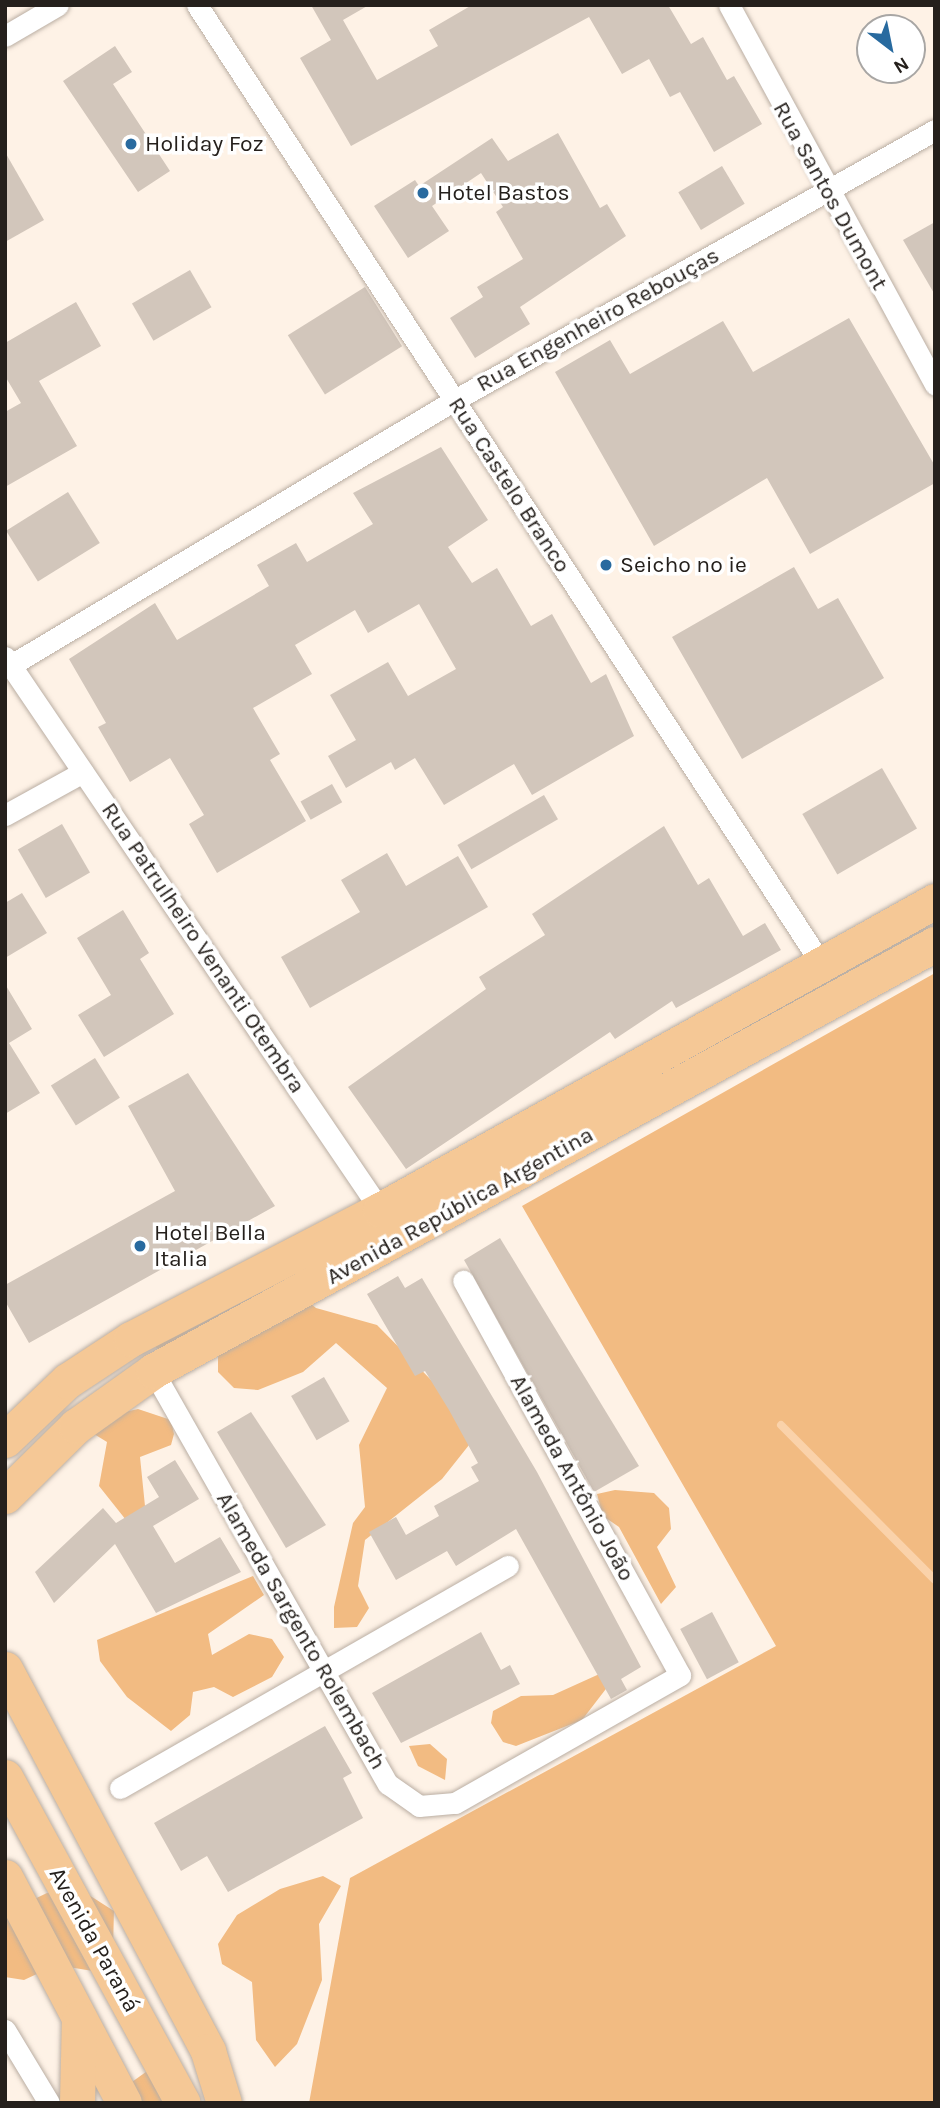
<!DOCTYPE html>
<html>
<head>
<meta charset="utf-8">
<style>
  body { margin:0 }
  #map { position:relative; width:940px; height:2108px; overflow:hidden; background:#fef2e6; font-family:Karla,sans-serif }
  div>[style] { position:absolute }
  .green>* { inset:0; background:#f2bb82 }
  .stream>* { height:8px; margin:-4px; padding:0 4px; transform-origin:4px; border-radius:4px; background:#fad2aa }
  .building>* { inset:0; background:#d2c6bb; transform-origin:0 0 }
  .roads { filter:drop-shadow(0 0 2px #baaea3) drop-shadow(0 0 2px #baaea3) }
  .minor>* { height:21px; margin:-10.5px; padding:0 10.5px; transform-origin:10.5px; border-radius:10.5px; background:#fff }
  .primary>* { height:35px; margin:-17.5px; padding:0 17.5px; transform-origin:17.5px; border-radius:17.5px; background:#f5c896 }
  .dots>* { width:19px; height:19px; translate:-50% -50%; box-sizing:border-box; border:4px solid #fff; border-radius:50% }
  span { translate:-50% -50%; white-space:nowrap; text-align:center; line-height:1.15; -webkit-text-stroke:7px #fff; paint-order:stroke }
  .poi-label { font-size:23px; color:#25201c }
  .left { translate:0 -50%; text-align:left }
  .street-label { font-size:23px; color:#25201c }
  .frame { position:absolute; inset:0; border:7px solid #25201c; pointer-events:none }
  .north { position:absolute; left:856px; top:14px; width:70px; height:70px; box-sizing:border-box; background:#fff; border:2px solid #a8a6a4; border-radius:50%; rotate:148deg; font-size:19px; font-weight:700; line-height:28px; text-align:center; color:#25201c }
  .north::after { content:''; display:block; margin:auto; width:24px; height:32px; background:#286a9f; clip-path:polygon(50% 0,100% 100%,50% 72%,0 100%) }
</style>
</head>
<body>
<div id="map">
  <div class="green">
    <i style="clip-path:polygon(935px 973px,935px 2103px,309px 2103px,350px 1878px,776px 1646px,522px 1206px)"></i>
    <i style="clip-path:polygon(262px 1279px,283px 1281px,316px 1308px,377px 1325px,439px 1388px,469px 1445px,442px 1479px,365px 1540px,358px 1586px,369px 1608px,357px 1627px,334px 1628px,334px 1607px,353px 1523px,365px 1507px,359px 1445px,387px 1388px,336px 1343px,303px 1372px,258px 1390px,234px 1388px,218px 1372px,218px 1348px,160px 1350px,151px 1344px)"></i>
    <i style="clip-path:polygon(138px 1409px,171px 1420px,174px 1434px,171px 1445px,140px 1457px,146px 1516px,126px 1520px,99px 1486px,107px 1442px,94px 1434px,116px 1414px)"></i>
    <i style="clip-path:polygon(615px 1490px,654px 1493px,669px 1508px,671px 1529px,657px 1547px,676px 1587px,661px 1604px,619px 1527px,603px 1516px,597px 1494px)"></i>
    <i style="clip-path:polygon(253px 1576px,264px 1595px,208px 1634px,212px 1655px,249px 1634px,272px 1639px,284px 1657px,272px 1677px,233px 1697px,214px 1687px,193px 1692px,190px 1715px,171px 1731px,127px 1697px,100px 1661px,97px 1640px)"></i>
    <i style="clip-path:polygon(606px 1671px,612px 1681px,582px 1720px,516px 1746px,503px 1742px,491px 1723px,493px 1711px,521px 1696px,553px 1695px)"></i>
    <i style="clip-path:polygon(430px 1744px,447px 1759px,445px 1780px,418px 1766px,409px 1746px)"></i>
    <i style="clip-path:polygon(323px 1876px,341px 1886px,319px 1924px,322px 1980px,297px 2044px,275px 2067px,256px 2040px,252px 1982px,222px 1964px,218px 1944px,237px 1915px,280px 1889px)"></i>
    <i style="clip-path:polygon(81px 1890px,114px 1911px,113px 1946px,93px 1971px,56px 1965px,24px 1980px,5px 1977px,5px 1913px,47px 1893px)"></i>
    <i style="clip-path:polygon(150px 2069px,194px 2103px,119px 2103px,118px 2092px)"></i>
  </div>
  <div class="stream">
    <i style="left:781px;top:1425px;width:218px;rotate:45.2deg"></i>
  </div>
  <div class="building">
    <i style="clip-path:polygon(311px 5px,369px 5px,343px 20px,377px 80px,438px 46px,429px 30px,472px 5px,668px 5px,691px 44px,703px 37px,727px 80px,734px 76px,762px 124px,714px 152px,680px 92px,670px 97px,649px 59px,622px 74px,589px 17px,351px 146px,300px 58px,331px 40px)"></i>
    <i style="clip-path:polygon(115px 46px,132px 72px,113px 84px,170px 171px,138px 192px,63px 81px)"></i>
    <i style="clip-path:polygon(558px 133px,600px 208px,607px 204px,626px 236px,520px 307px,530px 324px,475px 358px,450px 318px,483px 297px,477px 287px,523px 259px,496px 212px,503px 207px,481px 173px,432px 206px,449px 231px,408px 258px,374px 206px,415px 180px,419px 186px,492px 138px,508px 161px)"></i>
    <i style="clip-path:polygon(5px 152px,44px 220px,5px 242px)"></i>
    <i style="left:722px;top:166px;width:44px;height:51px;rotate:59deg"></i>
    <i style="clip-path:polygon(935px 222px,935px 295px,903px 240px)"></i>
    <i style="left:190px;top:270px;width:43px;height:67px;rotate:60deg"></i>
    <i style="left:365px;top:287px;width:70px;height:91px;rotate:58deg"></i>
    <i style="clip-path:polygon(76px 302px,101px 346px,39px 381px,77px 446px,5px 487px,5px 412px,21px 403px,5px 376px,5px 343px)"></i>
    <i style="clip-path:polygon(849px 318px,935px 466px,935px 483px,810px 554px,767px 478px,654px 546px,555px 372px,610px 340px,630px 374px,723px 321px,753px 372px)"></i>
    <i style="clip-path:polygon(441px 447px,488px 520px,448px 547px,472px 583px,497px 568px,531px 626px,552px 614px,591px 683px,606px 674px,634px 736px,532px 795px,514px 764px,444px 805px,415px 758px,395px 770px,391px 762px,346px 788px,328px 756px,356px 740px,330px 695px,388px 662px,408px 696px,456px 669px,419px 604px,368px 633px,355px 610px,295px 645px,312px 674px,253px 708px,280px 754px,270px 760px,306px 821px,217px 873px,189px 824px,204px 815px,170px 758px,130px 782px,98px 727px,106px 723px,69px 659px,155px 603px,177px 640px,269px 586px,257px 565px,296px 543px,307px 562px,373px 524px,353px 493px)"></i>
    <i style="left:68px;top:492px;width:60px;height:73px;rotate:58deg"></i>
    <i style="clip-path:polygon(794px 567px,818px 609px,838px 598px,884px 678px,742px 759px,672px 637px)"></i>
    <i style="left:882px;top:768px;width:70px;height:92px;rotate:60deg"></i>
    <i style="left:332px;top:784px;width:21px;height:36px;rotate:61deg"></i>
    <i style="left:544px;top:795px;width:28px;height:100px;rotate:60deg"></i>
    <i style="left:62px;top:824px;width:56px;height:51px;rotate:60deg"></i>
    <i style="clip-path:polygon(664px 826px,698px 885px,709px 878px,743px 936px,765px 923px,781px 950px,676px 1008px,672px 1001px,615px 1039px,610px 1032px,406px 1169px,348px 1087px,486px 989px,479px 977px,545px 935px,532px 914px)"></i>
    <i style="clip-path:polygon(387px 853px,406px 886px,458px 856px,488px 907px,310px 1008px,281px 957px,360px 912px,341px 880px)"></i>
    <i style="clip-path:polygon(22px 893px,47px 933px,5px 958px,5px 903px)"></i>
    <i style="clip-path:polygon(123px 910px,149px 953px,140px 959px,174px 1014px,104px 1057px,78px 1015px,111px 995px,77px 938px)"></i>
    <i style="clip-path:polygon(5px 984px,32px 1029px,9px 1043px,40px 1093px,5px 1114px)"></i>
    <i style="left:95px;top:1058px;width:47px;height:52px;rotate:58deg"></i>
    <i style="clip-path:polygon(188px 1073px,275px 1206px,29px 1343px,5px 1301px,5px 1285px,175px 1191px,128px 1106px)"></i>
    <i style="clip-path:polygon(500px 1238px,639px 1466px,594px 1492px,464px 1260px)"></i>
    <i style="clip-path:polygon(398px 1276px,405px 1288px,422px 1278px,537px 1472px,641px 1667px,621px 1679px,627px 1690px,611px 1699px,516px 1529px,456px 1566px,447px 1551px,396px 1580px,369px 1532px,396px 1517px,406px 1535px,439px 1516px,434px 1506px,479px 1481px,471px 1467px,478px 1463px,449px 1410px,425px 1371px,415px 1376px,367px 1294px)"></i>
    <i style="left:324px;top:1377px;width:51px;height:38px;rotate:60deg"></i>
    <i style="clip-path:polygon(251px 1412px,326px 1525px,286px 1548px,217px 1432px)"></i>
    <i style="clip-path:polygon(175px 1460px,199px 1499px,153px 1526px,175px 1563px,220px 1537px,241px 1572px,156px 1613px,115px 1544px,54px 1603px,35px 1572px,103px 1508px,116px 1523px,159px 1497px,147px 1477px)"></i>
    <i style="left:712px;top:1612px;width:57px;height:36px;rotate:62deg"></i>
    <i style="clip-path:polygon(481px 1632px,501px 1670px,510px 1665px,520px 1684px,401px 1743px,372px 1693px)"></i>
    <i style="clip-path:polygon(325px 1726px,352px 1773px,343px 1778px,363px 1818px,228px 1892px,207px 1856px,181px 1871px,154px 1823px)"></i>
  </div>
  <div class="roads">
    <div class="minor">
      <i style="left:197px;top:5px;width:1146px;rotate:56.93deg"></i>
      <i style="left:729px;top:5px;width:432px;rotate:61.5deg"></i>
      <i style="left:5px;top:36px;width:61px;rotate:-30.3deg"></i>
      <i style="left:5px;top:657px;width:677px;rotate:55.84deg"></i>
      <i style="left:11px;top:665px;width:515px;rotate:-30.85deg"></i>
      <i style="left:453px;top:401px;width:553px;rotate:-29.35deg"></i>
      <i style="left:5px;top:815px;width:89px;rotate:-28.9deg"></i>
      <i style="left:153px;top:1371px;width:475px;rotate:60.4deg"></i>
      <i style="left:388px;top:1784px;width:38px;rotate:35deg"></i>
      <i style="left:419px;top:1806px;width:36px;rotate:-5deg"></i>
      <i style="left:455px;top:1803px;width:259px;rotate:-29.6deg"></i>
      <i style="left:680px;top:1675px;width:450px;rotate:-118.8deg"></i>
      <i style="left:120px;top:1788px;width:447px;rotate:-29.8deg"></i>
      <i style="left:5px;top:2030px;width:85px;rotate:58.9deg"></i>
    </div>
    <div class="primary">
      <i style="left:5px;top:1440px;width:86px;rotate:-43.6deg"></i>
      <i style="left:67px;top:1381px;width:77px;rotate:-33.3deg"></i>
      <i style="left:131px;top:1339px;width:280px;rotate:-27.4deg"></i>
      <i style="left:380px;top:1210px;width:635px;rotate:-29.11deg"></i>
      <i style="left:5px;top:1496px;width:100px;rotate:-44.6deg"></i>
      <i style="left:76px;top:1426px;width:95px;rotate:-35.5deg"></i>
      <i style="left:153px;top:1371px;width:891px;rotate:-28.64deg"></i>
      <i style="left:5px;top:1669px;width:433px;rotate:62deg"></i>
      <i style="left:208px;top:2051px;width:54px;rotate:72.9deg"></i>
      <i style="left:5px;top:1777px;width:371px;rotate:61.4deg"></i>
      <i style="left:5px;top:1877px;width:255px;rotate:62.2deg"></i>
      <i style="left:77px;top:2103px;width:85px;rotate:-88.7deg"></i>
    </div>
  </div>
  <div class="dots">
    <i style="left:131px;top:144px;background:#286a9f"></i>
    <i style="left:423px;top:193px;background:#286a9f"></i>
    <i style="left:606px;top:565px;background:#286a9f"></i>
    <i style="left:140px;top:1246px;background:#286a9f"></i>
  </div>
  <div class="poi-label">
    <span class="left" style="left:145px;top:144px">Holiday Foz</span>
    <span class="left" style="left:437px;top:193px">Hotel Bastos</span>
    <span class="left" style="left:620px;top:565px">Seicho no ie</span>
    <span class="left" style="left:154px;top:1246px">Hotel Bella<br>Italia</span>
  </div>
  <div class="street-label">
    <span style="left:830px;top:196px;rotate:61deg">Rua Santos Dumont</span>
    <span style="left:598px;top:320px;rotate:-29deg">Rua Engenheiro Rebouças</span>
    <span style="left:509px;top:485px;rotate:57deg">Rua Castelo Branco</span>
    <span style="left:203px;top:948px;rotate:56deg">Rua Patrulheiro Venanti Otembra</span>
    <span style="left:460px;top:1206px;rotate:-29deg">Avenida República Argentina</span>
    <span style="left:572px;top:1478px;rotate:61deg">Alameda Antônio João</span>
    <span style="left:301px;top:1631px;rotate:60deg">Alameda Sargento Rolembach</span>
    <span style="left:94px;top:1940px;rotate:61deg">Avenida Paraná</span>
  </div>
  <div class="frame"></div>
  <div class="north">N</div>
</div>
</body>
</html>
